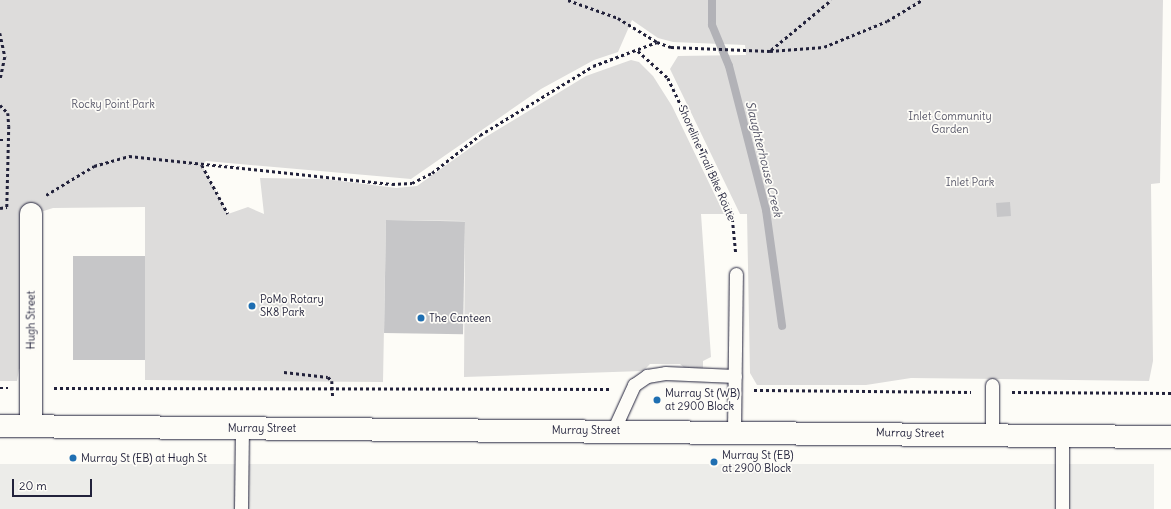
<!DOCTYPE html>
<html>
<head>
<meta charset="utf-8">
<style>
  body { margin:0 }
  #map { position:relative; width:1171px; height:509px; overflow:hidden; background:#fdfcf7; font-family:Delius,sans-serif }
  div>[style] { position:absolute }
  .built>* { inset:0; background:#ecece9; transform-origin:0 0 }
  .green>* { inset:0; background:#dddcdb }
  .stream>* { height:8px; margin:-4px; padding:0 4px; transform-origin:4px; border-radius:4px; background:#b2b2b7 }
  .building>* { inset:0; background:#c6c6c8; transform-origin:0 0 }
  .path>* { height:2.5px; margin-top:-1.25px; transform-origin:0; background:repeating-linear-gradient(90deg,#22223b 0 3px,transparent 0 6px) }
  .roads { filter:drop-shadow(0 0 1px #22223b) drop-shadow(0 0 1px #22223b) }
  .lane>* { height:13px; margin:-6.5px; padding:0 6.5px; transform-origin:6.5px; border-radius:6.5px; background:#fdfcf7 }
  .street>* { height:22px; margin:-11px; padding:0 11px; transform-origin:11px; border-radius:11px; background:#fdfcf7 }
  .secondary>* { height:22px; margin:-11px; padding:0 11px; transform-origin:11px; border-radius:11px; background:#fdfcf7 }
  .dots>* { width:11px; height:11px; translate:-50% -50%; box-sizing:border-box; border:2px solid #fdfcf7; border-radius:50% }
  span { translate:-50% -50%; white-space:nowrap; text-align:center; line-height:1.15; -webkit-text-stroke:3.5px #fdfcf7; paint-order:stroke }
  .park-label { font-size:11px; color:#5a5a6b }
  .street-label { font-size:11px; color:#22223b }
  .poi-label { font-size:11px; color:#22223b }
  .left { translate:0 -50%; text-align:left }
  .water-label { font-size:12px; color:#545466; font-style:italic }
  .scale { position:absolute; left:12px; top:479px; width:80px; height:18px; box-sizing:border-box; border:2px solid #22223b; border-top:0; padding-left:5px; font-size:12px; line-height:14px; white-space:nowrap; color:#22223b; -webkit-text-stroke:3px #fdfcf7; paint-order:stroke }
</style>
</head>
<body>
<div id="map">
  <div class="built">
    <i style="left:0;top:464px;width:1154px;height:45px"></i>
  </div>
  <div class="green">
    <i style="clip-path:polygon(0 0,1163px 0,1160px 183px,1151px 184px,1153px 361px,1149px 381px,911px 378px,866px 385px,757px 385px,750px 373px,747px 214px,740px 214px,670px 69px,678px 56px,746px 55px,745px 45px,673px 42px,658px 38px,632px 20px,618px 52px,594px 60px,541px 89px,411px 179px,206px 161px,202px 165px,228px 214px,248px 207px,264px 214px,260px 178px,325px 179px,396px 188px,417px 186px,484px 138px,586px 76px,631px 60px,639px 62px,653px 76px,672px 106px,724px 214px,701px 214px,711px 357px,703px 361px,703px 372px,689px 372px,680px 364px,650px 364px,643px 371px,464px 377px,465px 221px,386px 220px,383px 382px,145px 380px,145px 207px,53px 208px,31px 215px,31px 366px,19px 369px,17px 381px,0 381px)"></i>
  </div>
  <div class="stream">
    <i style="left:712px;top:0;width:25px;rotate:90deg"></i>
    <i style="left:712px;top:25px;width:44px;rotate:67.5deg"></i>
    <i style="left:729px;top:66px;width:149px;rotate:75.6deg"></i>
    <i style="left:766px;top:210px;width:117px;rotate:82.1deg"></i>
  </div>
  <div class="building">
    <i style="left:1010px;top:202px;width:14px;height:14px;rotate:86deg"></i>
    <i style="left:386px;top:220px;width:79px;height:113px;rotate:1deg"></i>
    <i style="left:73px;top:256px;width:72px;height:104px"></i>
  </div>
  <div class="path">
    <i style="left:568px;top:0;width:53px;rotate:19.8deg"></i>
    <i style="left:618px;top:18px;width:46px;rotate:31.6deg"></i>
    <i style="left:657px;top:42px;width:15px;rotate:20deg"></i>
    <i style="left:671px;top:47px;width:99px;rotate:2.3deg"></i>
    <i style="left:770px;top:51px;width:54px;rotate:-4.2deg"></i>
    <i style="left:824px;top:47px;width:68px;rotate:-22.4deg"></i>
    <i style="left:887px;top:21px;width:41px;rotate:-31deg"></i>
    <i style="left:0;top:33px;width:25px;rotate:78deg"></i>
    <i style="left:5px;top:57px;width:24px;rotate:102deg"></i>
    <i style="left:771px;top:50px;width:78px;rotate:-39.8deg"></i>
    <i style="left:638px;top:51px;width:40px;rotate:42deg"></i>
    <i style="left:668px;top:78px;width:149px;rotate:64.6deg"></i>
    <i style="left:732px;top:213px;width:41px;rotate:84.4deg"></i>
    <i style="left:0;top:105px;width:11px;rotate:45deg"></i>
    <i style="left:8px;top:113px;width:13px;rotate:86deg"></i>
    <i style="left:9px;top:126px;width:81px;rotate:91.4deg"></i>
    <i style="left:0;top:140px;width:6px"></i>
    <i style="left:202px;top:165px;width:55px;rotate:62deg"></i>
    <i style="left:46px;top:195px;width:56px;rotate:-31.1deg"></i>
    <i style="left:94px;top:166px;width:36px;rotate:-16deg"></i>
    <i style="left:129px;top:156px;width:264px;rotate:6.1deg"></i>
    <i style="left:392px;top:184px;width:20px;rotate:-3deg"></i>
    <i style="left:412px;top:183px;width:22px;rotate:-27deg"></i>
    <i style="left:432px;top:173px;width:61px;rotate:-38.4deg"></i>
    <i style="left:480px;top:135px;width:132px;rotate:-31.4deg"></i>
    <i style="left:593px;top:66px;width:68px;rotate:-20.6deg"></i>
    <i style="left:0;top:208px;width:7px;rotate:-8deg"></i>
    <i style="left:284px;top:372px;width:44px;rotate:6.5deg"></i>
    <i style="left:328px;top:377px;width:6px;rotate:45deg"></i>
    <i style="left:332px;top:381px;width:17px;rotate:87deg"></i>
    <i style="left:0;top:388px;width:8px"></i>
    <i style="left:54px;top:388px;width:555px;rotate:0.1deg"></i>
    <i style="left:754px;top:390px;width:217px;rotate:0.5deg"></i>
    <i style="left:1012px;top:392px;width:159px;rotate:0.4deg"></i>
  </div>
  <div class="roads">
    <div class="lane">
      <i style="left:613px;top:431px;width:51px;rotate:-65.5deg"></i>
      <i style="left:634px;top:385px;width:16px;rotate:-35deg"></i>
      <i style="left:647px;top:376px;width:18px;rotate:-9deg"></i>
      <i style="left:665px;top:373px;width:70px;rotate:2.5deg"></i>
      <i style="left:734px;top:431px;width:157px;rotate:-89.3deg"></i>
      <i style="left:992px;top:434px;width:49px;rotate:-90deg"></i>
      <i style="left:241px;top:509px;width:81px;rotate:-89.3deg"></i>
      <i style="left:1062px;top:509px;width:74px;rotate:-90deg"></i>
    </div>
    <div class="street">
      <i style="left:31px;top:214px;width:212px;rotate:90deg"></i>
    </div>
    <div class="secondary">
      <i style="left:0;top:426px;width:1171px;rotate:0.54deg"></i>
    </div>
  </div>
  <div class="dots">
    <i style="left:252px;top:306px;background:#1f6fb2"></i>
    <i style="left:421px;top:318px;background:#1f6fb2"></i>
    <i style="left:657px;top:400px;background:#1f6fb2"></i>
    <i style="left:73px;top:458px;background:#1f6fb2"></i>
    <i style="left:714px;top:462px;background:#1f6fb2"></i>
  </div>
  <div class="park-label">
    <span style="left:113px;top:104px">Rocky Point Park</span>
    <span style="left:950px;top:123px">Inlet Community<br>Garden</span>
    <span style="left:970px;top:182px">Inlet Park</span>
  </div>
  <div class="street-label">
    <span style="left:707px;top:163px;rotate:66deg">Shoreline Trail Bike Route</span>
    <span style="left:31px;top:320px;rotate:-90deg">Hugh Street</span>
    <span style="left:262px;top:428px">Murray Street</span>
    <span style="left:586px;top:430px">Murray Street</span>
    <span style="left:910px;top:433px;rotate:1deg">Murray Street</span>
  </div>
  <div class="poi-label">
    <span class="left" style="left:260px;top:306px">PoMo Rotary<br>SK8 Park</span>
    <span class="left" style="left:429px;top:318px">The Canteen</span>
    <span class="left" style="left:665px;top:400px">Murray St (WB)<br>at 2900 Block</span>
    <span class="left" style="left:722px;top:462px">Murray St (EB)<br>at 2900 Block</span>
    <span class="left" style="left:81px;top:458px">Murray St (EB) at Hugh St</span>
  </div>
  <div class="water-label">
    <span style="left:764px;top:159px;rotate:76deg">Slaughterhouse Creek</span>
  </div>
  <div class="scale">20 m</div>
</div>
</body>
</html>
